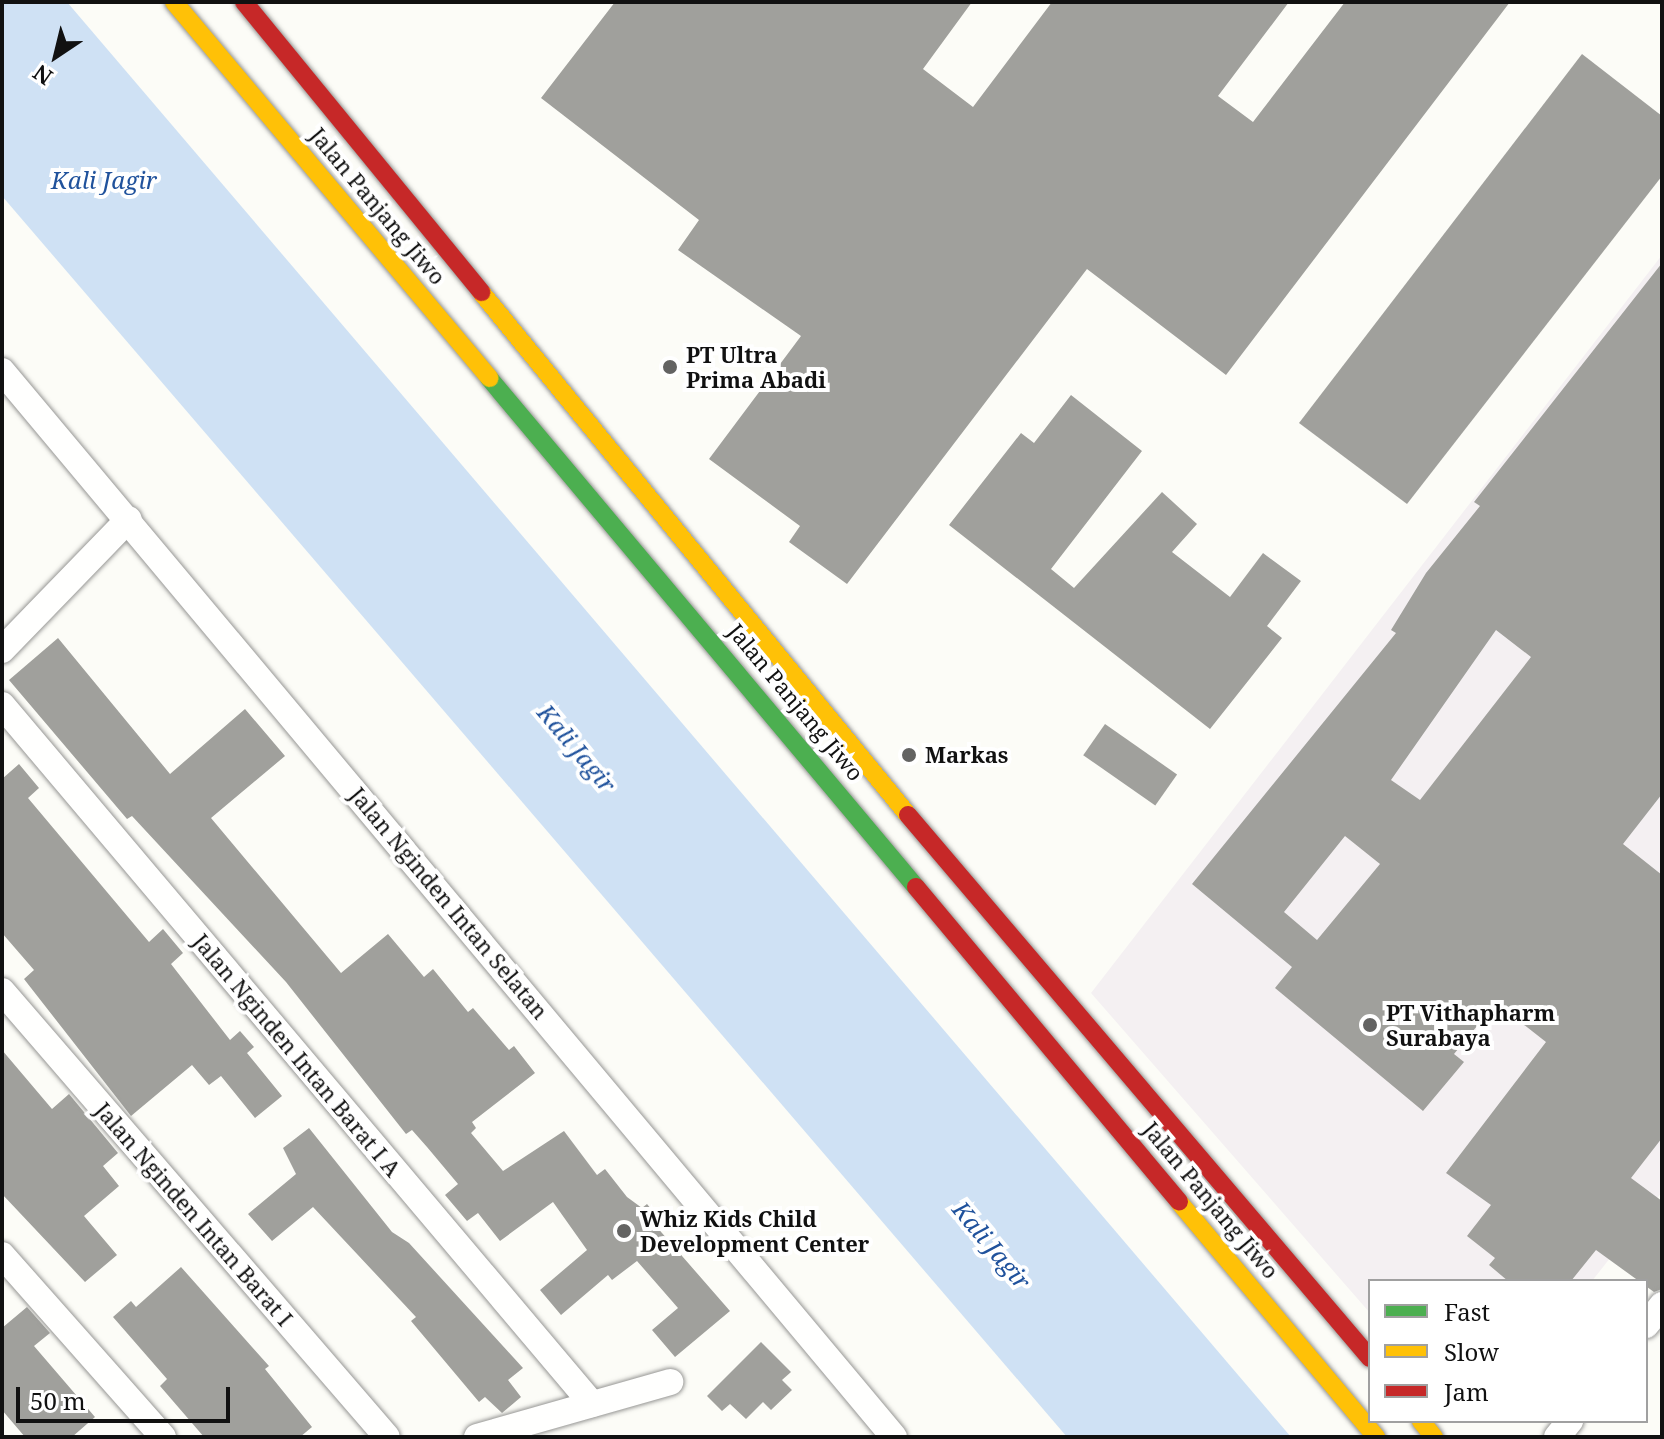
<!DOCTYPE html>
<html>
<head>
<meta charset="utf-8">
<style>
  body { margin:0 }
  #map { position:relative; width:1664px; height:1439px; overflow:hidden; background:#fcfcf7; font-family:"Noto Serif",serif }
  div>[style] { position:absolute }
  .industrial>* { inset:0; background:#f4f0f2 }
  .water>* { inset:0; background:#cfe1f4 }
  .building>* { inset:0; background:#a0a09c; transform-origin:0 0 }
  .roads { filter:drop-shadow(0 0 2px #979795) drop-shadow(0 0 2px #979795) }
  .street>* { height:26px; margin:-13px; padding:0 13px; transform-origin:13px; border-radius:13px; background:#fffffe }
  .fast>* { height:18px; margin:-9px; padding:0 9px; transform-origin:9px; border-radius:9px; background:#4caf50 }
  .slow>* { height:18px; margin:-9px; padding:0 9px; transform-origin:9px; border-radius:9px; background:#ffc107 }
  .jam>* { height:18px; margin:-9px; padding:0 9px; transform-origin:9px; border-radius:9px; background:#c62828 }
  .dots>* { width:22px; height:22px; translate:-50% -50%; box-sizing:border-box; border:4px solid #fff; border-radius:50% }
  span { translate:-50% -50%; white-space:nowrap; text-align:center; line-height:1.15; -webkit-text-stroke:8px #fff; paint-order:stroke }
  .street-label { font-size:22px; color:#111 }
  .poi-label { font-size:22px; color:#111; font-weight:700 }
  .left { translate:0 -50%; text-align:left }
  .water-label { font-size:24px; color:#20529c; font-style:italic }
  .frame { position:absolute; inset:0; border:4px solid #111; pointer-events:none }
  .legend { position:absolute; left:1368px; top:1279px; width:280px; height:144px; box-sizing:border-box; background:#fff; border:2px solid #a0a0a0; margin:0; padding:10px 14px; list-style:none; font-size:24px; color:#111 }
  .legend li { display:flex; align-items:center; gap:16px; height:40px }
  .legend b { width:40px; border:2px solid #a0a0a0 }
  .north { position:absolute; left:16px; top:16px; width:80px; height:80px; -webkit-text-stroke:6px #fff; paint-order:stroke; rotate:215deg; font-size:22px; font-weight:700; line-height:32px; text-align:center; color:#111 }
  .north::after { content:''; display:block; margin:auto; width:28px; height:36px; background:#111; clip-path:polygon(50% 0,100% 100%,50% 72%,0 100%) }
  .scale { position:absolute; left:16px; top:1387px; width:214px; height:36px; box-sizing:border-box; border:4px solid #111; border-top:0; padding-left:10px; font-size:24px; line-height:28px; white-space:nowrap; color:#111; -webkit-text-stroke:6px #fff; paint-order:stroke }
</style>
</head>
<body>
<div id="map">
  <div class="industrial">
    <i style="clip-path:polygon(1662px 255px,1662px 1192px,1592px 1281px,1370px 1281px,1370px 1313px,1091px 993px)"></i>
  </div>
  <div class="water">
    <i style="clip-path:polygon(2px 2px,67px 2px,1291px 1437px,1067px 1437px,2px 196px)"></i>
  </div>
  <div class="building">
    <i style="clip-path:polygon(615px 2px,972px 2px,923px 69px,973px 107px,1052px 2px,1289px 2px,1218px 96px,1253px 122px,1345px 2px,1510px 2px,1226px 375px,1087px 269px,847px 584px,789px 542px,800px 526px,709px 459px,801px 336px,678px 250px,699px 220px,541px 98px)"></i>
    <i style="clip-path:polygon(1582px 54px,1662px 116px,1662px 176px,1407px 504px,1299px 423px)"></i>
    <i style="clip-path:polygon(evenodd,1662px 263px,1662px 794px,1623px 844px,1662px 875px,1662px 1138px,1631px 1178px,1662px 1201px,1662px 1289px,1654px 1292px,1596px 1250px,1571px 1281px,1508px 1281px,1489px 1265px,1495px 1258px,1467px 1236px,1491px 1205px,1446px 1173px,1546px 1042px,1496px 1003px,1454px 1054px,1464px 1062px,1423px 1111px,1275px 988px,1292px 967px,1192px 884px,1396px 633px,1391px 630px,1426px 573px,1480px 506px,1474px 502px,1662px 263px,1496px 630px,1531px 657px,1420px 800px,1391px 780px,1496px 630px,1662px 263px,1345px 836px,1380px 864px,1317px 940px,1284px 912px,1345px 836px)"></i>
    <i style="clip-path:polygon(1071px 395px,1142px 451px,1051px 569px,1074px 588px,1162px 492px,1197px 524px,1172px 552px,1230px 597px,1263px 553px,1301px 581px,1267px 626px,1282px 638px,1210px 729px,949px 525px,1021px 433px,1034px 443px)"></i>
    <i style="clip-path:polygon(58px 638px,170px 774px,245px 709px,285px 756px,211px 818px,341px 973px,388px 934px,424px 977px,433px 969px,468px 1012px,473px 1008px,509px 1050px,514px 1046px,535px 1073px,472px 1122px,476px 1128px,471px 1133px,503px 1171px,564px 1131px,597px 1175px,605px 1169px,627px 1197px,642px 1208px,647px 1204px,660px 1220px,655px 1225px,730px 1311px,675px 1357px,652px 1330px,678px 1308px,637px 1261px,612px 1280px,608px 1275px,561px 1315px,540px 1290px,587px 1250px,553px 1202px,500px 1241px,478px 1213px,467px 1221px,445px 1195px,458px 1184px,427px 1147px,412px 1130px,406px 1134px,286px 982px,132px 816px,127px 819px,9px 680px)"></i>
    <i style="left:1105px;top:724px;width:88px;height:38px;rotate:35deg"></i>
    <i style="clip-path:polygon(19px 764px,39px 788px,28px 798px,149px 942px,163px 929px,183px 953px,171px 964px,230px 1040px,240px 1031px,254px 1047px,247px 1053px,282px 1096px,255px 1118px,221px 1076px,209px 1085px,192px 1065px,131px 1116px,24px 979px,34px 970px,2px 933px,2px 779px)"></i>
    <i style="clip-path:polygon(2px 1050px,52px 1109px,69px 1094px,118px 1153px,103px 1166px,119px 1186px,84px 1216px,117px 1255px,85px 1282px,2px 1194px)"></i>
    <i style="clip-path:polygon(309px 1128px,392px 1232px,409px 1243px,523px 1368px,508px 1380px,521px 1397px,502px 1413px,485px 1397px,479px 1402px,411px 1321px,416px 1317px,313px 1207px,272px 1241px,248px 1214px,296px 1174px,283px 1148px)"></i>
    <i style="clip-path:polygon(181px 1267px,269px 1366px,265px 1369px,312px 1427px,300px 1437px,204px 1437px,160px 1386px,167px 1379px,113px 1317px,131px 1301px,136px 1307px)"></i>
    <i style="clip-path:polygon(27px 1307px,50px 1333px,34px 1346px,95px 1417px,72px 1437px,25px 1437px,2px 1410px,2px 1328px)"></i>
    <i style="clip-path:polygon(761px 1342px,791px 1372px,782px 1380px,792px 1390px,771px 1410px,763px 1402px,746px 1419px,730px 1404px,722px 1411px,707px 1396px)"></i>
  </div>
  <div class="roads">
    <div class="street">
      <i style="left:2px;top:371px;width:1390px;rotate:50.08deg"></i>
      <i style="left:2px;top:650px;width:182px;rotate:-45.9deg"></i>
      <i style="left:2px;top:705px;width:915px;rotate:49.83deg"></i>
      <i style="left:2px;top:991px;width:589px;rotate:49.2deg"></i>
      <i style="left:2px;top:1255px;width:243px;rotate:48.5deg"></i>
      <i style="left:1646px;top:1325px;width:26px;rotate:-51deg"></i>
      <i style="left:477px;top:1437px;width:201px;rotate:-15.9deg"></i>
      <i style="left:1557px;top:1437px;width:21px;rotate:-51deg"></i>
    </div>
    <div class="fast">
      <i style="left:489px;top:378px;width:664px;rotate:50.01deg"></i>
    </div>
    <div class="slow">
      <i style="left:174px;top:2px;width:491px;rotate:50deg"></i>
      <i style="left:481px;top:292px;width:675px;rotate:50.77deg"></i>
      <i style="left:1179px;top:1202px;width:307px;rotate:50deg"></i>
      <i style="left:1421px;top:1421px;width:21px;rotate:51deg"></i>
    </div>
    <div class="jam">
      <i style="left:244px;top:2px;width:375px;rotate:50.7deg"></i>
      <i style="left:908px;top:815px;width:713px;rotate:49.61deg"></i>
      <i style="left:916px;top:887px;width:410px;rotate:50.1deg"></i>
    </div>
  </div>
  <div class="dots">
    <i style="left:670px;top:367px;background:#636362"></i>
    <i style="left:909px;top:755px;background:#636362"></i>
    <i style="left:1370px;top:1025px;background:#636362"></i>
    <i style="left:624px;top:1231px;background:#636362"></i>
  </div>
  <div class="street-label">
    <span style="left:378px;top:206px;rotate:50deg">Jalan Panjang Jiwo</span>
    <span style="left:796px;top:702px;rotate:50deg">Jalan Panjang Jiwo</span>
    <span style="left:449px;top:903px;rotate:50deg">Jalan Nginden Intan Selatan</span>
    <span style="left:297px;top:1055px;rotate:50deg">Jalan Nginden Intan Barat I A</span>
    <span style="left:1211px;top:1200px;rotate:50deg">Jalan Panjang Jiwo</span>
    <span style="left:194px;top:1214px;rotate:49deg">Jalan Nginden Intan Barat I</span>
  </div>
  <div class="poi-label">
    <span class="left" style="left:686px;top:367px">PT Ultra<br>Prima Abadi</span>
    <span class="left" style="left:925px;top:755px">Markas</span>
    <span class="left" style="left:1386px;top:1025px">PT Vithapharm<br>Surabaya</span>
    <span class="left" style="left:640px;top:1231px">Whiz Kids Child<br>Development Center</span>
  </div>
  <div class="water-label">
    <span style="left:104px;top:180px">Kali Jagir</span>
    <span style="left:577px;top:748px;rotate:50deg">Kali Jagir</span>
    <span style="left:992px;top:1245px;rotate:50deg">Kali Jagir</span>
  </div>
  <div class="frame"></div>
  <ul class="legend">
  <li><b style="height:10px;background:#4caf50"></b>Fast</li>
  <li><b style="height:10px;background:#ffc107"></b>Slow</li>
  <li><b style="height:10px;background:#c62828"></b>Jam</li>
  </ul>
  <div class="north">N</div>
  <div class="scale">50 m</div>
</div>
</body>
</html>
